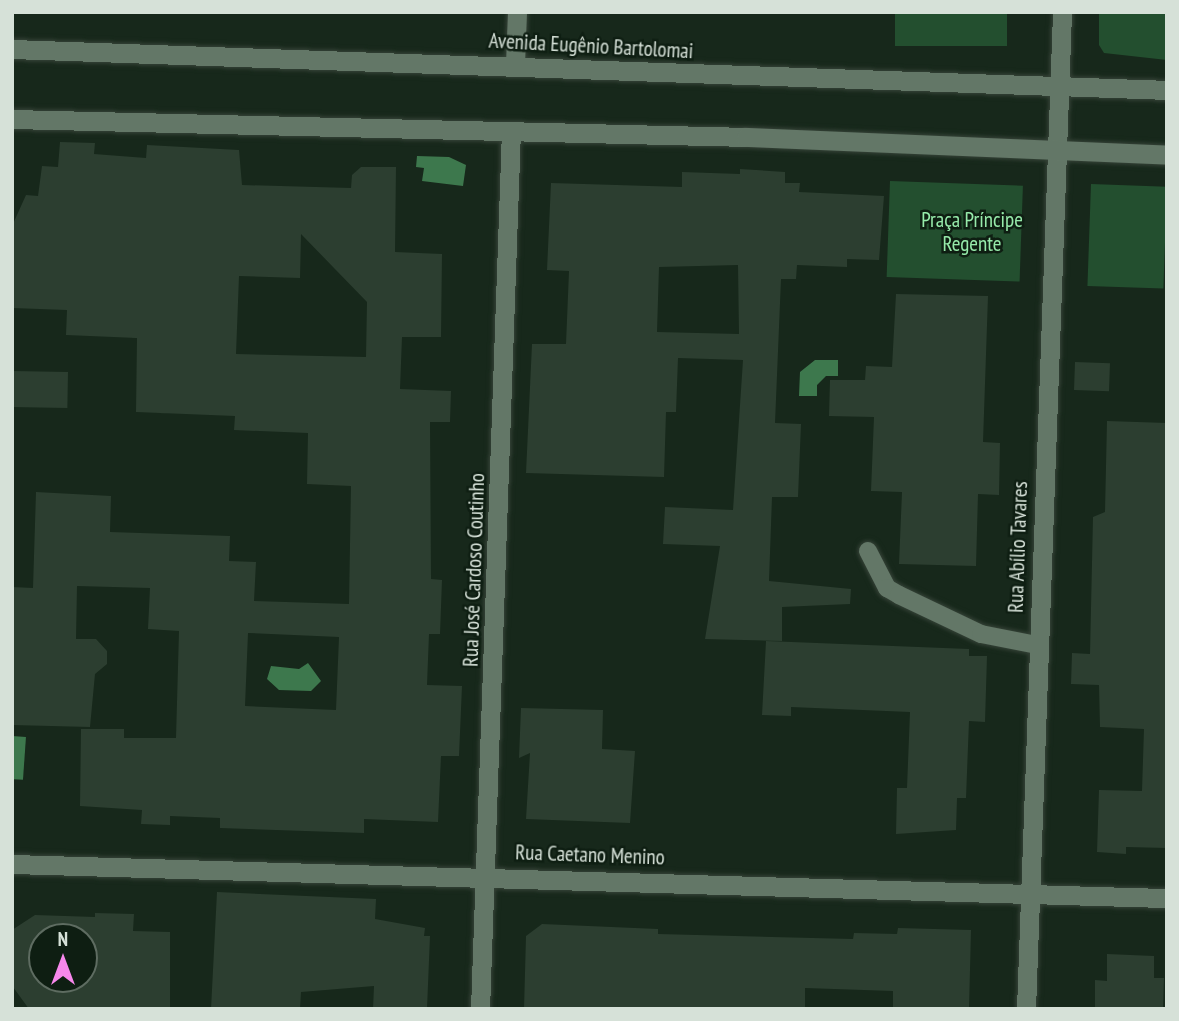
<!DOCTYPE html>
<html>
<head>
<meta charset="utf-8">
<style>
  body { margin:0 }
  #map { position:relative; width:1179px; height:1021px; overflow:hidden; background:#17281b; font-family:"PT Sans Narrow",sans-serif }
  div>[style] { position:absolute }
  .green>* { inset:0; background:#234f2f; transform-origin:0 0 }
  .water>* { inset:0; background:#3d784d; transform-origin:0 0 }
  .building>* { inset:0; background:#2c3e30; transform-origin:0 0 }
  .roads { filter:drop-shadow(0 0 2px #364338) drop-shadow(0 0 2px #364338) }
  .service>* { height:18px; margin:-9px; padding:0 9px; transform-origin:9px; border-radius:9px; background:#637767 }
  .minor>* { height:19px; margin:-9.5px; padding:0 9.5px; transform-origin:9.5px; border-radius:9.5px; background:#637767 }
  .tertiary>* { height:19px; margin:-9.5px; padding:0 9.5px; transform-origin:9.5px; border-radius:9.5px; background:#637767 }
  span { translate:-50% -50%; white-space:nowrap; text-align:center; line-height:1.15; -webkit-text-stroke:5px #0e1e12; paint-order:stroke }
  .street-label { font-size:21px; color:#d6e1d8 }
  .park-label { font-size:21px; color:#96eaaa }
  .frame { position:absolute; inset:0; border:14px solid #d6e1d8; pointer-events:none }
  .north { position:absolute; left:28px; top:923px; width:70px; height:70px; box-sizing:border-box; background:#0e1e12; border:2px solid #5e6c61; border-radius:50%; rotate:0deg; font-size:19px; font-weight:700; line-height:28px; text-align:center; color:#d6e1d8 }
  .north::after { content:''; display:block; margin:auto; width:24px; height:32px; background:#f788ec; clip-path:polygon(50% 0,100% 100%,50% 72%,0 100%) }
</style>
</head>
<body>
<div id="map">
  <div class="green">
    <i style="left:895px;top:12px;width:112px;height:34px"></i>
    <i style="clip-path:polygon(1099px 12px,1167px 12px,1167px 60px,1104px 53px,1099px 45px)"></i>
    <i style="left:890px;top:181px;width:133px;height:96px;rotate:2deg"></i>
    <i style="left:1091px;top:184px;width:76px;height:102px;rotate:2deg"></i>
  </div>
  <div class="water">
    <i style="clip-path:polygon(417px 156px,449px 157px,466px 165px,463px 186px,422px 181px,424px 168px,416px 167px)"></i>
    <i style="clip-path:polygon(815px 360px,838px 360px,838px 376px,826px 376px,817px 385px,817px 396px,799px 396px,800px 372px)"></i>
    <i style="clip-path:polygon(308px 663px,321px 681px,311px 691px,279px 690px,267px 679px,271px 666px,299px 669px)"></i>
    <i style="left:12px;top:736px;width:14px;height:43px;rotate:4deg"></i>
  </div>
  <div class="building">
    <i style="clip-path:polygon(evenodd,60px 142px,95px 143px,94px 154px,146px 158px,147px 145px,239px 150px,242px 185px,351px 188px,352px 175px,361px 167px,396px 167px,395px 252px,442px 254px,441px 337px,402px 337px,400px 389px,451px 391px,450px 422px,430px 422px,431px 579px,442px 580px,440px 634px,429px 634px,427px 685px,462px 686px,459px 756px,441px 756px,438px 822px,364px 819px,364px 833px,220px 828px,220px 818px,170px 816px,170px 825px,141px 824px,142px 810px,80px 806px,81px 729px,124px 729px,124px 738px,176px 738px,179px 631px,148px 629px,150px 588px,77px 586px,76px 639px,96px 639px,107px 651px,107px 664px,95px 674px,90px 727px,12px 725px,12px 587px,33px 588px,36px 492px,111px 496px,110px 532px,230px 536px,229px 561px,256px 562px,254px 601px,349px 604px,351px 486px,307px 484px,308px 433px,234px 430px,235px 416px,136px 412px,137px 338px,66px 335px,67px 310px,12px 308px,12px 226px,26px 195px,38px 196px,42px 166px,58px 167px,60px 142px,301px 234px,367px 302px,366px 357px,236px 354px,239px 276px,300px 278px,301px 234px,60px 142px,248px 633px,339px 637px,336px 710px,245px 706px,248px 633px)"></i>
    <i style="clip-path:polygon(evenodd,740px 169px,785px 172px,785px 183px,800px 183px,799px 192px,884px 196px,879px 260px,847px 259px,847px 267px,797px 265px,796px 279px,781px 279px,775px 423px,801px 424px,798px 497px,772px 497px,769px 581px,851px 589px,850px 604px,782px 607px,782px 641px,705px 639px,720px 546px,663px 544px,665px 507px,733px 510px,743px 360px,678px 358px,676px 412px,666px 412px,664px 477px,526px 473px,532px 344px,566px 344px,569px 271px,547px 270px,551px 183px,682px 187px,682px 172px,740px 174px,740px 169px,738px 265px,739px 334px,657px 332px,659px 267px,738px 265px)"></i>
    <i style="clip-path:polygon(896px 294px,988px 296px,983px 442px,1000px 443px,999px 495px,978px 494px,976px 566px,899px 564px,902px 492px,871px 491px,874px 417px,829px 416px,830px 380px,865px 380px,866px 366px,892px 367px)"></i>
    <i style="left:1075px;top:362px;width:35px;height:28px;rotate:2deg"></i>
    <i style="left:12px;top:371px;width:56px;height:36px;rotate:1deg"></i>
    <i style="clip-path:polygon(1107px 421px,1167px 423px,1167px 848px,1126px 847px,1126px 854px,1097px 852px,1099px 790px,1142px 791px,1144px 729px,1100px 727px,1099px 685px,1071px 684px,1072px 653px,1090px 654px,1093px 517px,1105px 512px)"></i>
    <i style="clip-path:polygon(766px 641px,969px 649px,969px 656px,987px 656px,985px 722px,969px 721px,966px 798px,957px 798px,956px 830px,896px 834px,897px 788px,907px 788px,910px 712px,791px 707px,791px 716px,762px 715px)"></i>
    <i style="clip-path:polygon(521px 708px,603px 710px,602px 749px,635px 751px,630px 823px,526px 819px,530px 753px,519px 758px)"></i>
    <i style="clip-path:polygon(217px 892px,376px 899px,375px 919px,425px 928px,424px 936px,430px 936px,427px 1009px,373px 1009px,374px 986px,301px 992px,300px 1009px,211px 1009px)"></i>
    <i style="clip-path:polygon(evenodd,95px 913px,134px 914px,133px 931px,170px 932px,170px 1009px,29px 1009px,13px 987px,12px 930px,35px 915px,95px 917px,95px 913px,42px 937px,84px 937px,84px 979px,42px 979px,42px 937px)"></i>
    <i style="clip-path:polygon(542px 924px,658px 929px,658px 934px,853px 939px,854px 933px,897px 934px,898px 928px,971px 930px,969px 1009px,893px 1009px,893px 991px,805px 988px,805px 1009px,524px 1009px,526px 936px)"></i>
    <i style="clip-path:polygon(1107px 954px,1154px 956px,1154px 978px,1164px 978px,1163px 1009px,1095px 1009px,1095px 980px,1107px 981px)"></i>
  </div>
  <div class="roads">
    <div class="service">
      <i style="left:868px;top:551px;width:42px;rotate:62.8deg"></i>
      <i style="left:887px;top:588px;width:14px;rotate:30deg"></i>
      <i style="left:899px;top:595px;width:91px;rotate:25.4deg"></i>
      <i style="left:981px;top:634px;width:57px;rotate:11.1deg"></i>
    </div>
    <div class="minor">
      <i style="left:515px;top:64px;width:52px;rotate:-87.8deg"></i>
      <i style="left:12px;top:864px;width:1156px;rotate:1.69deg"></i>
      <i style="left:480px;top:1009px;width:878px;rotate:-87.98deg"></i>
      <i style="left:1026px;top:1009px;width:998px;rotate:-87.93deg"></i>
    </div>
    <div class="tertiary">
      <i style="left:12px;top:49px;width:1156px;rotate:2.03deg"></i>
      <i style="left:12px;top:119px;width:734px;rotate:1.4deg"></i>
      <i style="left:746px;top:137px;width:421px;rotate:2.4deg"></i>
    </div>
  </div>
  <div class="street-label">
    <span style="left:591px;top:46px;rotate:3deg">Avenida Eugênio Bartolomai</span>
    <span style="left:1018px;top:547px;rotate:-88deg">Rua Abílio Tavares</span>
    <span style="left:474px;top:570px;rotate:-88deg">Rua José Cardoso Coutinho</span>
    <span style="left:590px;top:855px;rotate:2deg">Rua Caetano Menino</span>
  </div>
  <div class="park-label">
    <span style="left:972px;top:232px">Praça Príncipe<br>Regente</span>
  </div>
  <div class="frame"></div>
  <div class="north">N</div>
</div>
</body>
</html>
